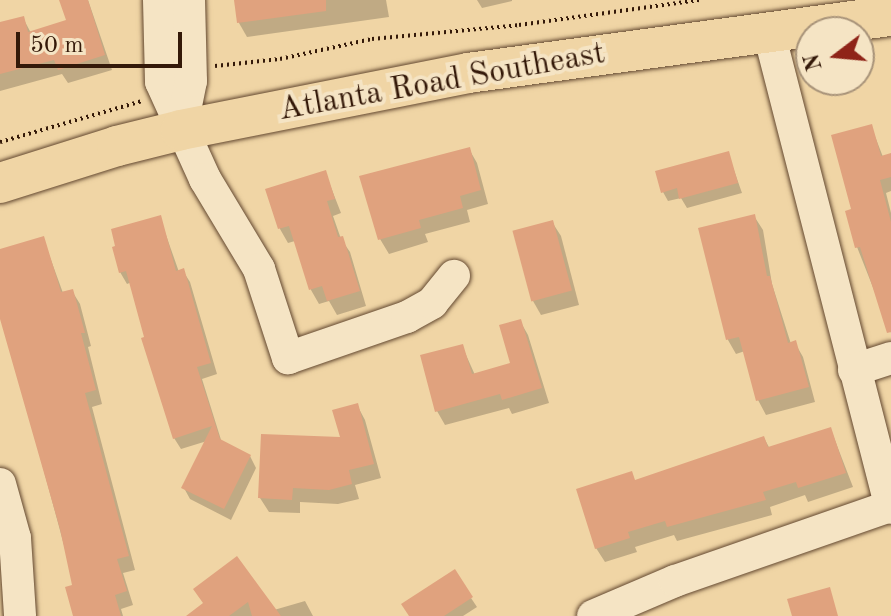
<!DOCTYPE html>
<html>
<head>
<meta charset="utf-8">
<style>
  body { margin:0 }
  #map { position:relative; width:891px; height:616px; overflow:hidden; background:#f0d5a5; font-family:"Old Standard TT",serif }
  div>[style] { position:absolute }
  .shadow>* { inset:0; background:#0003 }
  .building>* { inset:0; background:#e0a27e; transform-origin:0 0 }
  .path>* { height:4px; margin-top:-2px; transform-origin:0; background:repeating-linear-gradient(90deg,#341909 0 2px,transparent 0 6px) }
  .roads { filter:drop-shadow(0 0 2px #634830) drop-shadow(0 0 2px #634830) }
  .minor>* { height:32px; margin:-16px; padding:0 16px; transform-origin:16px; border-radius:16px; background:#f5e4c4 }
  .major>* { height:40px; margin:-20px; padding:0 20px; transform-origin:20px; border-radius:20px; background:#f0d5a5 }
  span { translate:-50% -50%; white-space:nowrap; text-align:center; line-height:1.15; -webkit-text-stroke:8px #f5e4c4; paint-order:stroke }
  .street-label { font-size:32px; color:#341909 }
  .north { position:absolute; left:795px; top:16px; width:80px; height:80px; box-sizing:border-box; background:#f5e4c4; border:2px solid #a89379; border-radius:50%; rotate:254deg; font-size:22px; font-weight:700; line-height:32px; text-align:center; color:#341909 }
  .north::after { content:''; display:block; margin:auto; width:28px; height:36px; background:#8f2418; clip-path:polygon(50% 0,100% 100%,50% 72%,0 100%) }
  .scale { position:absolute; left:16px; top:32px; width:166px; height:36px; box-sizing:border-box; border:4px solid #341909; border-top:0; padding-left:10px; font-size:24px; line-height:28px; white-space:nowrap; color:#341909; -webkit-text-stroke:6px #f5e4c4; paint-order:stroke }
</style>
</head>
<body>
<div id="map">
  <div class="shadow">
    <i style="clip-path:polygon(65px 0,88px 0,112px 70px,68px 83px,62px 74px,0 91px,0 25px,23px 18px,31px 33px,68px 22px)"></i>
    <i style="clip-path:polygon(236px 0,386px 0,389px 17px,247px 37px,239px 23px)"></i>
    <i style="clip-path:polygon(477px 0,512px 0,512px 1px,482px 8px)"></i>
    <i style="clip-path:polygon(871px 126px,883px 157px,891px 155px,891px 191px,886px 193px,891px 213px,891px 333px,857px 247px,853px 211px)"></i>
    <i style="clip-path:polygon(469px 149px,477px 163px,488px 204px,467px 210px,470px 222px,425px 234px,428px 242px,389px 254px,380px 239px,362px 178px)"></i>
    <i style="clip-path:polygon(728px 153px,742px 193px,687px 208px,681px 198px,668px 201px,663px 192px)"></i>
    <i style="clip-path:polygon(325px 172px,341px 213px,333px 216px,341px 239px,350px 252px,366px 306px,337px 315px,329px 301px,319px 304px,311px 290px,295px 241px,288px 243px,280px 229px,268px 190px)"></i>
    <i style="clip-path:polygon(754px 216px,763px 230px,772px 284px,791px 344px,795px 343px,803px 357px,815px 402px,766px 415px,758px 400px,745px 351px,736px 354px,728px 340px,700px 229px)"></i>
    <i style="clip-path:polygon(160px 218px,179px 272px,183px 271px,190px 282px,217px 374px,202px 379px,222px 443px,250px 456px,256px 468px,231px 520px,190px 499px,184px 488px,207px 441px,181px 449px,174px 438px,132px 282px,127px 284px,120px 272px)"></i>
    <i style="clip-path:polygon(552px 222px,561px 236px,579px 305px,541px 315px,533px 301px)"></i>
    <i style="clip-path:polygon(43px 238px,63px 293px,72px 291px,80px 304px,91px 346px,88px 347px,102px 404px,92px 407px,135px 570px,123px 573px,133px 605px,121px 609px,123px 616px,75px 616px,75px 586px,0 308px,0 251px)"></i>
    <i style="clip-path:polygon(520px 321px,528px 335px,549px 403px,512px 414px,509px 408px,445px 425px,437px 411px,462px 346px,475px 375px,513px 364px)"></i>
    <i style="clip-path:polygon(357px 405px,365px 420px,381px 478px,355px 485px,359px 499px,338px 504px,300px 502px,300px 513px,269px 512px,260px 498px,342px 439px)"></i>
    <i style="clip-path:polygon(831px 430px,853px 487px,808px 502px,805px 495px,770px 507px,772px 515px,677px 541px,674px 535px,635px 547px,637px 552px,605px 562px,596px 548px,636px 482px,764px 438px,770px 449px)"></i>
    <i style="clip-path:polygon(236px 559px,274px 610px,305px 601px,313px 616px,204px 616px)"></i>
    <i style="clip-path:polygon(471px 598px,477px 607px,463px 616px,410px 616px)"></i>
  </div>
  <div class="building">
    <i style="clip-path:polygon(59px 0,88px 0,105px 55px,58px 70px,54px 60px,0 74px,0 22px,24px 16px,28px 32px,66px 20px)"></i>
    <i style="clip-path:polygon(234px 0,326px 0,326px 11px,237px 23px)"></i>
    <i style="clip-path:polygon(872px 124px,881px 156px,891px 153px,891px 177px,880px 180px,891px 222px,891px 332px,887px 333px,860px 247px,855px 248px,845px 211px,851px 209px,831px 135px)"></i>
    <i style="clip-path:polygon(470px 147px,481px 190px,460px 196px,463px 208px,419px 220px,421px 228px,378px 240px,359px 176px)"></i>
    <i style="clip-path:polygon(729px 151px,738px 183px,679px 199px,677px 188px,661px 193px,655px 171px)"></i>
    <i style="clip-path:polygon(326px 170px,335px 199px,327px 201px,338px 237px,343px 236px,360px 291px,327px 301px,322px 286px,309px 290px,289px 226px,278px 229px,265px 189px)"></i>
    <i style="clip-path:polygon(755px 214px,767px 276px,770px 276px,788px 343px,796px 340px,809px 387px,756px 401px,739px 337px,726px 340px,698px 228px)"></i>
    <i style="clip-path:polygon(161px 215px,176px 271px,184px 268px,211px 363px,197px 367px,220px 439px,251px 455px,224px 509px,181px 488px,212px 426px,173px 439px,141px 338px,144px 337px,126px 271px,119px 273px,112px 247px,115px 246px,111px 229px)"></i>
    <i style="left:553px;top:220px;width:73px;height:42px;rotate:75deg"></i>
    <i style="clip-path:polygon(44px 236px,61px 292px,73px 289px,85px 333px,81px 333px,96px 390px,85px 393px,129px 556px,117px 559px,127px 591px,115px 595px,121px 616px,73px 616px,65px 587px,72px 585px,60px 529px,0 319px,0 249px)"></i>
    <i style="clip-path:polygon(521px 319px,542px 388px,502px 400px,500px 394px,435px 412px,420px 355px,463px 344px,472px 374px,510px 363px,499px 325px)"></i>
    <i style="clip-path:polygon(358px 403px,374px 464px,349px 470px,352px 484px,329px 490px,293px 488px,292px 500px,258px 498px,261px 434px,340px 437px,332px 410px)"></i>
    <i style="clip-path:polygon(831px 427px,846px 473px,798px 488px,796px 482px,763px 492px,766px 500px,667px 527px,665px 521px,628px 532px,630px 538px,595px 549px,576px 489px,632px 471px,635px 480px,764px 436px,768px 447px)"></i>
    <i style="clip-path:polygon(237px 556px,281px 616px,252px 616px,248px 602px,229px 616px,186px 616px,203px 603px,193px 589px)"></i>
    <i style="clip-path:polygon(455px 569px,473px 597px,444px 616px,409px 616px,401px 604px)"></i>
    <i style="clip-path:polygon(830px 587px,838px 616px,792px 616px,787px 599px)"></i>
  </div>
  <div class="path">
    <i style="left:215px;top:66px;width:65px;rotate:-6.1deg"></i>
    <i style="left:280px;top:59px;width:94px;rotate:-12.3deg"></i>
    <i style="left:372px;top:39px;width:148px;rotate:-5.4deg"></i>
    <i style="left:519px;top:25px;width:182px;rotate:-7.9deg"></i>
    <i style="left:0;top:142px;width:148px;rotate:-16.1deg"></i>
  </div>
  <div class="roads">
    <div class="minor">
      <i style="left:159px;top:0;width:82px;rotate:88.6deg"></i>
      <i style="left:161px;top:82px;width:107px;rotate:65.6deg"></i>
      <i style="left:205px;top:179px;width:105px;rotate:59deg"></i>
      <i style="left:259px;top:269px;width:94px;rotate:72deg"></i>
      <i style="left:288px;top:358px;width:126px;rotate:-19deg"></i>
      <i style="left:407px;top:317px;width:29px;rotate:-29deg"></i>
      <i style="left:432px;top:303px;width:35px;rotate:-51deg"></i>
      <i style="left:769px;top:33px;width:490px;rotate:75.6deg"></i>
      <i style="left:181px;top:130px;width:50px;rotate:-78.5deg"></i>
      <i style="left:191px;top:81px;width:81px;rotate:-91.4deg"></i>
      <i style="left:854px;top:370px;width:39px;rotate:-18deg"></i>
      <i style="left:0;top:484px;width:56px;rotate:74.5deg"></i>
      <i style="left:15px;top:538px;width:78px;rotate:86.3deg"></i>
      <i style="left:593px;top:616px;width:89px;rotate:-23.1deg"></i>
      <i style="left:675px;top:581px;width:228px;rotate:-19.2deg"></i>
    </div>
    <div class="major">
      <i style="left:0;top:183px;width:123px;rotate:-17.5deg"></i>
      <i style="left:117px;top:146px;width:66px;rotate:-14deg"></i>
      <i style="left:181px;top:130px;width:293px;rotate:-11.2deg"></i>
      <i style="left:468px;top:73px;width:427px;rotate:-7.7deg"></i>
    </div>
  </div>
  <div class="street-label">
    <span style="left:442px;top:83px;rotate:-10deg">Atlanta Road Southeast</span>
  </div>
  <div class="north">N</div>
  <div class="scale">50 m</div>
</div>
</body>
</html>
